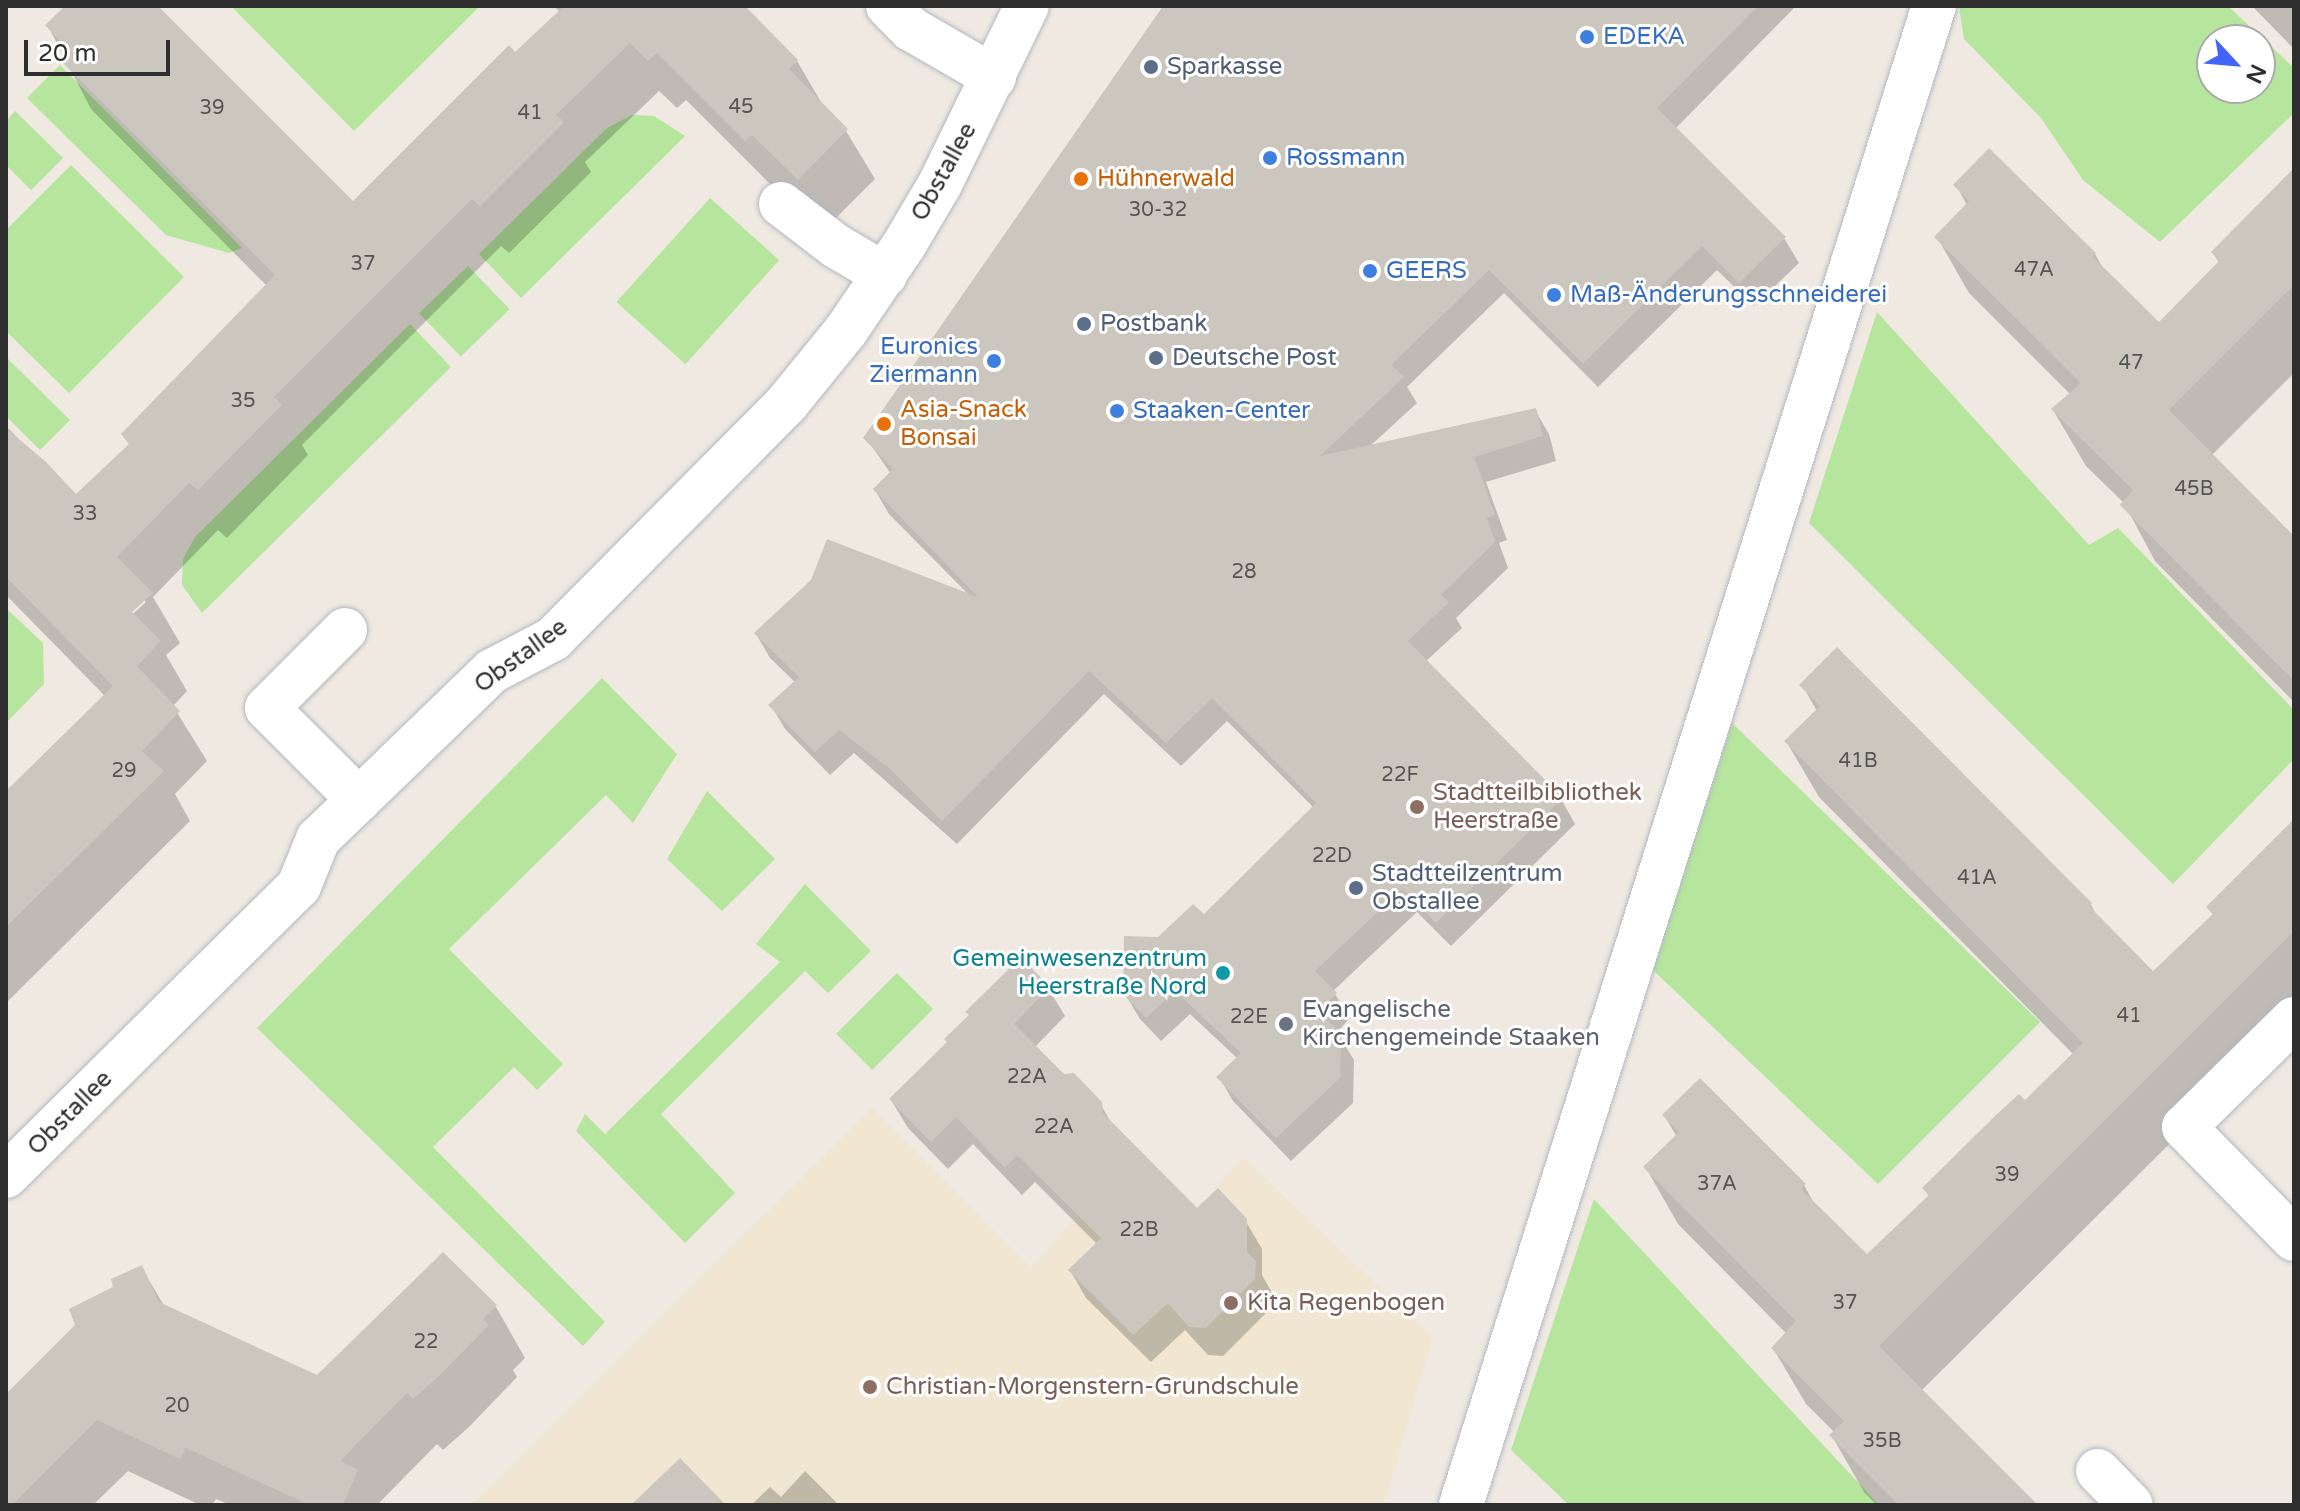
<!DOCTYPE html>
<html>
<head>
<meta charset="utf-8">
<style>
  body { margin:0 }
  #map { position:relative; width:2300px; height:1511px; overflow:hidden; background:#efe9e1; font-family:"Varela Round",sans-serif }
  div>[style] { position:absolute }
  .education>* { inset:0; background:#f0e6d1 }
  .green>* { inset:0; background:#b6e59e; transform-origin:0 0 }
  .shadow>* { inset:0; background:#0003 }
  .building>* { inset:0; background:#cbc7bf }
  .roads { filter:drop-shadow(0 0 2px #b4b7c1) drop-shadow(0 0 2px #b4b7c1) }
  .minor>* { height:44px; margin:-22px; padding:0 22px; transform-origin:22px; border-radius:22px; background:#fff }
  .dots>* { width:22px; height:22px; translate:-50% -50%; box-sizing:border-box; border:4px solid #fff; border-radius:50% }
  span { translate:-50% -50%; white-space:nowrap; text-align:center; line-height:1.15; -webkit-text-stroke:6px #fff; paint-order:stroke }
  .number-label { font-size:20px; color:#555452 }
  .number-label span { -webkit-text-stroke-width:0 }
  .shop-label { font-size:24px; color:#366cbe }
  .left { translate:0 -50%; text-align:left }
  .right { translate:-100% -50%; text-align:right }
  .service-label { font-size:24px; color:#4e5e75 }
  .street-label { font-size:24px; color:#2e2e2e }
  .food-label { font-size:24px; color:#c56008 }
  .education-label { font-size:24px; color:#785e54 }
  .culture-label { font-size:24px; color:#0d838f }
  .worship-label { font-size:24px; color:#5b616d }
  .frame { position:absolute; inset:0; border:8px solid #2e2e2e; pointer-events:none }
  .north { position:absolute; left:2196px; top:24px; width:80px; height:80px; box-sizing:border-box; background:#fff; border:2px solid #ababab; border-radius:50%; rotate:116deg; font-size:22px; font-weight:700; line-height:32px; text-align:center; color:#2e2e2e }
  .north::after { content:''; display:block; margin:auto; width:28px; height:36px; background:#4264fb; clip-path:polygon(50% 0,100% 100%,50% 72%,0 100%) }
  .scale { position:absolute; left:24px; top:40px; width:146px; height:36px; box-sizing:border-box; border:4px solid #2e2e2e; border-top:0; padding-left:10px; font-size:24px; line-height:28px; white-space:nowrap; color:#2e2e2e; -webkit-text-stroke:6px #fff; paint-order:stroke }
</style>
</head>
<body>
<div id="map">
  <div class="education">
    <i style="clip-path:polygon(872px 1108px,1031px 1268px,1078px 1215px,1142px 1153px,1197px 1207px,1244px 1158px,1432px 1338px,1384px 1505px,472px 1505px)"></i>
  </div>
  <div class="green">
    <i style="clip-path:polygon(231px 6px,477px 6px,479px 7px,354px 131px)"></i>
    <i style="clip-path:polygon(evenodd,1959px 6px,2228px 6px,2294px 68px,2294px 113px,2160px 242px,2083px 180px,2041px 118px,1964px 39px,1959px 6px,2212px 40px,2260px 40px,2260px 88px,2212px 88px,2212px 40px)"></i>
    <i style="clip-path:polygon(60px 65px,242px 248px,229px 253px,166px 235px,27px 98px)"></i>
    <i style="clip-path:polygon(15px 111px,63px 158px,31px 190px,6px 165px,6px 121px)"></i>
    <i style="clip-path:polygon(632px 115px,654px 116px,685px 136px,521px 298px,479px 254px,607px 128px)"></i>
    <i style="clip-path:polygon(71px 165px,184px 277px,69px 393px,6px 331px,6px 230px)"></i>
    <i style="left:710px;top:198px;width:93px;height:140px;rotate:42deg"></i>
    <i style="left:468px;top:266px;width:60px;height:68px;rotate:46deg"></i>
    <i style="clip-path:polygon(1877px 312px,2089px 545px,2118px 528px,2294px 710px,2294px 759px,2173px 884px,1809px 523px)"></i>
    <i style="clip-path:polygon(410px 324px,451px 367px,202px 613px,182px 585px,183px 559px,195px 537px)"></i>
    <i style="clip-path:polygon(6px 357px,70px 420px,40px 450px,6px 416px)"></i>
    <i style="clip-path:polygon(6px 608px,43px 643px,44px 684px,6px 723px)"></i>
    <i style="clip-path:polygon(602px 678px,677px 754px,633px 823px,606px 795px,449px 949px,563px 1064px,537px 1090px,514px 1067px,433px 1147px,605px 1322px,583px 1346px,257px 1028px)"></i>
    <i style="clip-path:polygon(1732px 723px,2040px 1022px,1878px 1184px,1653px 970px)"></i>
    <i style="clip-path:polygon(707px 791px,775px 859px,722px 911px,667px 859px)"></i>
    <i style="clip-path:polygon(805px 884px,871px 951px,828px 993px,805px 971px,661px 1114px,735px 1193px,685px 1243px,576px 1131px,585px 1114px,605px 1134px,780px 962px,756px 944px)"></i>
    <i style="left:897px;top:973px;width:51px;height:86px;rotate:45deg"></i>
    <i style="clip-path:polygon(1594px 1199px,1879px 1505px,1569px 1505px,1511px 1450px)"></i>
  </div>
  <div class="shadow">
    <i style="clip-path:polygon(evenodd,68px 6px,155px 6px,353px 204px,517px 56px,560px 12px,554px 6px,742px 6px,797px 61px,824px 107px,846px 131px,875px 179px,827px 227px,781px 183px,774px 188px,686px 100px,677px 108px,659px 91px,585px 162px,591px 172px,509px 253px,501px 246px,302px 445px,308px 455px,227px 538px,218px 530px,153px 597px,180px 643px,166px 655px,187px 691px,173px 706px,207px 761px,175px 794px,190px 821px,6px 1003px,6px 794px,105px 696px,6px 595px,6px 426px,76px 497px,130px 446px,123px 435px,267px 286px,91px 109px,48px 26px,68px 6px,145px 598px,145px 603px,126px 620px,124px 617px,145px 598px)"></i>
    <i style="clip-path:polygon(1165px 6px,1796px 6px,1675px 129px,1784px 238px,1799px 263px,1754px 306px,1717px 270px,1598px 387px,1504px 293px,1407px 387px,1417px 403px,1369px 447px,1535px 410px,1549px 434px,1556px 461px,1486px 482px,1507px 540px,1499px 543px,1508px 568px,1456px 618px,1462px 628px,1426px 661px,1561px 799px,1575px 824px,1451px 946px,1417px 912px,1333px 991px,1350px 1018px,1337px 1032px,1354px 1060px,1353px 1103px,1291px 1161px,1233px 1101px,1219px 1077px,1238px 1059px,1190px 1014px,1161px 1041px,1140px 1019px,1125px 994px,1159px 939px,1205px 917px,1314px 808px,1227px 721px,1181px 766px,1104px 694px,957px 844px,854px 753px,830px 775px,785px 729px,771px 705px,796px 683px,770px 658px,756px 634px,969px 595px,889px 514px,875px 490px,891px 474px,866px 438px)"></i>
    <i style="clip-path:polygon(2252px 6px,2294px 6px,2294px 49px)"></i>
    <i style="clip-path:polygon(1989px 151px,2095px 254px,2105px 272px,2159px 325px,2219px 263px,2213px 252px,2294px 170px,2294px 373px,2211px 456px,2294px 539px,2294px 702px,2155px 561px,2124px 503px,2086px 466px,2053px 410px,2071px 395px,1969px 293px,1937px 237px,1967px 205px,1956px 185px)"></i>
    <i style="clip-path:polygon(1837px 650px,2091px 905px,2098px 918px,2153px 974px,2214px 916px,2208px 907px,2294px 822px,2294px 1020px,1921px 1391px,2035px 1505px,1877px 1505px,1864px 1492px,1832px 1436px,1835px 1433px,1806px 1404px,1773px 1348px,1787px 1334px,1678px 1224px,1646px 1168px,1677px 1137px,1664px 1115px,1804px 1185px,1816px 1207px,1867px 1257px,1930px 1198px,1924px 1188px,2025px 1103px,2074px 1055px,1819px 797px,1786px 741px,1817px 711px,1802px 685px)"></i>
    <i style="clip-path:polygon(1048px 988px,1065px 1016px,1035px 1047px,1064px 1076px,1100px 1103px,1113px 1126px,1197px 1210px,1245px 1220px,1262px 1249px,1262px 1275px,1271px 1291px,1271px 1308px,1223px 1356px,1208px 1355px,1185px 1330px,1151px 1362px,1086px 1298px,1070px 1270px,1097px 1244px,1035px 1182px,1022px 1195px,973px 1144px,948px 1169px,908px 1128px,891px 1100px)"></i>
    <i style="clip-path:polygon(443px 1255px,496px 1307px,525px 1358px,513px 1370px,517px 1377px,469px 1427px,443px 1450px,437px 1444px,377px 1505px,230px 1505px,216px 1499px,212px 1505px,200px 1505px,128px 1471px,93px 1505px,6px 1505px,6px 1396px,141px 1267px,165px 1307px,318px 1377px)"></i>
    <i style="clip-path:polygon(805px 1471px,839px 1505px,751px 1505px,770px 1487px,781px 1497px)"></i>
  </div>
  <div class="building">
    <i style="clip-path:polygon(65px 6px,158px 6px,353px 201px,509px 45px,515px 52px,564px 6px,745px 6px,798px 60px,789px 69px,848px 129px,798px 180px,752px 135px,745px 141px,657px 53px,648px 61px,630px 43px,556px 115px,564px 122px,480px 206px,472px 199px,274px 397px,282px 405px,198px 490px,189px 483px,117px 557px,153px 593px,132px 612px,161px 641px,137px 666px,180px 711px,142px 751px,164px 771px,6px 927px,6px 791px,113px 686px,6px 577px,6px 428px,46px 462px,76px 494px,129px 444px,121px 434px,275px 275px,60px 60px,69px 51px,45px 25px)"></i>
    <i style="clip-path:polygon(1163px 6px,1758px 6px,1657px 108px,1786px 237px,1739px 283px,1702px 246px,1583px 364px,1489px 270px,1391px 365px,1404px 377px,1320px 456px,1536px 408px,1543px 436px,1474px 457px,1495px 515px,1487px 518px,1495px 542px,1441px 595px,1449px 602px,1408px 641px,1563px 798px,1436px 923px,1402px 889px,1315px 971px,1337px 993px,1319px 1012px,1341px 1033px,1340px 1078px,1276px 1138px,1216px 1077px,1241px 1053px,1175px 991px,1146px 1018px,1123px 994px,1124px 936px,1158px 937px,1193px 904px,1204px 914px,1316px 803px,1212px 698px,1166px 743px,1089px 671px,942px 821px,890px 769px,839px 730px,815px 752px,768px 705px,799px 677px,754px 633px,811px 580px,827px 539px,978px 597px,873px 489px,893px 469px,863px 438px)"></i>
    <i style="clip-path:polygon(1989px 148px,2096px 253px,2093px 257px,2159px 322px,2219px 261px,2211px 252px,2294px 168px,2294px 285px,2169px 410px,2294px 536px,2294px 681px,2120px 505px,2133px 490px,2051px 409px,2081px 383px,1934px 237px,1969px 201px,1953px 185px)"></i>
    <i style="clip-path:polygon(1837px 647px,2092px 903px,2089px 906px,2153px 971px,2213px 914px,2206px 907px,2294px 819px,2294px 931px,1879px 1346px,2038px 1505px,1899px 1505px,1829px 1435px,1844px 1421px,1771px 1348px,1796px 1321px,1643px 1167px,1679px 1132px,1662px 1115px,1700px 1078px,1806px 1184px,1801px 1189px,1867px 1254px,1929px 1195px,1922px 1188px,1996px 1115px,2019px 1094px,2025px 1100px,2083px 1043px,1784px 741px,1820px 706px,1799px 685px)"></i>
    <i style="clip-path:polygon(1021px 957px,1050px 987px,1014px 1024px,1064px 1074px,1074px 1073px,1102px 1102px,1103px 1113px,1197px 1208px,1218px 1188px,1247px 1219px,1247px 1252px,1256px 1261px,1255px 1279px,1206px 1328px,1189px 1327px,1168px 1303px,1133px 1335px,1068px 1270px,1101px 1238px,1017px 1155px,1005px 1168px,956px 1117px,931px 1142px,889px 1099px,947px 1042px,944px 1039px,969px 1015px,965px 1012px)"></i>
    <i style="clip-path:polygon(443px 1252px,497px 1305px,483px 1319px,489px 1325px,439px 1376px,413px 1399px,407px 1393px,340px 1461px,358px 1470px,343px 1505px,309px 1505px,186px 1448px,180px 1459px,97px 1420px,12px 1505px,6px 1505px,6px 1394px,75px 1325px,69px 1309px,113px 1287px,111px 1279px,142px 1265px,159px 1302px,317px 1375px)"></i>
    <i style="clip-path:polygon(680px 1458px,726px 1505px,631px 1505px)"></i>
  </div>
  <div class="roads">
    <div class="minor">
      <i style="left:888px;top:6px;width:33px;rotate:45deg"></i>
      <i style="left:911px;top:29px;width:96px;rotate:30deg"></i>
      <i style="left:781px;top:204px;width:69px;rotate:37.4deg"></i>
      <i style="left:836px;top:246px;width:57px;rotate:30.6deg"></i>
      <i style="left:345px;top:630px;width:110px;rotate:135deg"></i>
      <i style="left:267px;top:708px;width:130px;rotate:45deg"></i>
      <i style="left:2294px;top:1019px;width:154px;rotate:135.5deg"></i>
      <i style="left:2184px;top:1127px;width:157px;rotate:45.5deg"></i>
      <i style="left:6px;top:1176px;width:412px;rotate:-44.7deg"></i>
      <i style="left:299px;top:886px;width:51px;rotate:-68deg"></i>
      <i style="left:318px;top:839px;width:242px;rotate:-44deg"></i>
      <i style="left:492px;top:671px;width:69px;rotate:-27.7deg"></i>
      <i style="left:553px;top:639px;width:332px;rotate:-45.2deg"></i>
      <i style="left:787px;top:403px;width:92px;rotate:-50.8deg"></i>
      <i style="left:845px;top:332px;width:105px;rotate:-55.9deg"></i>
      <i style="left:904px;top:245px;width:71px;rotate:-59.5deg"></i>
      <i style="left:940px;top:184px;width:198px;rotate:-64deg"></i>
      <i style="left:2098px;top:1471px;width:47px;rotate:45.9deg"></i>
      <i style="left:1461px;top:1505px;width:1572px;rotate:-72.49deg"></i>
    </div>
  </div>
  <div class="dots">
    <i style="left:1587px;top:37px;background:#3f7fe0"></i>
    <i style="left:1151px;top:67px;background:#5c6f8a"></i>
    <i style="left:1270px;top:158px;background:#3f7fe0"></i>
    <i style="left:1081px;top:179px;background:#e8710a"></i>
    <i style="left:1370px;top:271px;background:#3f7fe0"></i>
    <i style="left:1554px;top:295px;background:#3f7fe0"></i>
    <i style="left:1084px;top:324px;background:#5c6f8a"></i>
    <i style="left:1156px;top:358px;background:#5c6f8a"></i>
    <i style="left:994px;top:361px;background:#3f7fe0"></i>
    <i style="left:1117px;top:411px;background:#3f7fe0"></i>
    <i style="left:884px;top:424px;background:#e8710a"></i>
    <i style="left:1417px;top:807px;background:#8d6e63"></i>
    <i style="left:1356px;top:888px;background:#5c6f8a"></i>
    <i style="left:1223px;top:973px;background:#0f9aa8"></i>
    <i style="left:1286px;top:1024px;background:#6b7280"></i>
    <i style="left:1231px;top:1303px;background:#8d6e63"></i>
    <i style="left:870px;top:1387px;background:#8d6e63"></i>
  </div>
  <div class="number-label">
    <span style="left:741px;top:107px">45</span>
    <span style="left:212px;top:108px">39</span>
    <span style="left:530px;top:113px">41</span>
    <span style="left:1158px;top:210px">30-32</span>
    <span style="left:363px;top:264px">37</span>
    <span style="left:2034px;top:270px">47A</span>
    <span style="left:2131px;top:363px">47</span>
    <span style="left:243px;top:401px">35</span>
    <span style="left:2194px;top:489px">45B</span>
    <span style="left:85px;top:514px">33</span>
    <span style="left:1244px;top:572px">28</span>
    <span style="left:1858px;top:761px">41B</span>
    <span style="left:124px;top:771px">29</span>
    <span style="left:1400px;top:775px">22F</span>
    <span style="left:1332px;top:856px">22D</span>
    <span style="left:1977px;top:878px">41A</span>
    <span style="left:2129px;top:1016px">41</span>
    <span style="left:1249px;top:1017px">22E</span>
    <span style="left:1027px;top:1077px">22A</span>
    <span style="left:1054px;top:1127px">22A</span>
    <span style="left:2007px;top:1175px">39</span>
    <span style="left:1717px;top:1184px">37A</span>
    <span style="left:1139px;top:1230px">22B</span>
    <span style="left:1845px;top:1303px">37</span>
    <span style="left:426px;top:1342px">22</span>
    <span style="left:177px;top:1406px">20</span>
    <span style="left:1882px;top:1441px">35B</span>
  </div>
  <div class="shop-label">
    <span class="left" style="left:1603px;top:37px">EDEKA</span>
    <span class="left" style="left:1286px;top:158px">Rossmann</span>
    <span class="left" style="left:1386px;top:271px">GEERS</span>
    <span class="left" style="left:1570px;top:295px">Maß-Änderungsschneiderei</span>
    <span class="right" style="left:978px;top:361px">Euronics<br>Ziermann</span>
    <span class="left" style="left:1133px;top:411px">Staaken-Center</span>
  </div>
  <div class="service-label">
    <span class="left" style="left:1167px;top:67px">Sparkasse</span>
    <span class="left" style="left:1100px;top:324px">Postbank</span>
    <span class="left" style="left:1172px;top:358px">Deutsche Post</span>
    <span class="left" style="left:1372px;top:888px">Stadtteilzentrum<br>Obstallee</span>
  </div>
  <div class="street-label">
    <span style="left:944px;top:172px;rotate:-61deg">Obstallee</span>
    <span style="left:521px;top:656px;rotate:-36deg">Obstallee</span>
    <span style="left:70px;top:1113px;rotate:-45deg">Obstallee</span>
  </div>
  <div class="food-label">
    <span class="left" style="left:1097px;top:179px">Hühnerwald</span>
    <span class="left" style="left:900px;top:424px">Asia-Snack<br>Bonsai</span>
  </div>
  <div class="education-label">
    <span class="left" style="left:1433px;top:807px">Stadtteilbibliothek<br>Heerstraße</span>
    <span class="left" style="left:1247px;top:1303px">Kita Regenbogen</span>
    <span class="left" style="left:886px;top:1387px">Christian-Morgenstern-Grundschule</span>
  </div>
  <div class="culture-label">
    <span class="right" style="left:1207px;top:973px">Gemeinwesenzentrum<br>Heerstraße Nord</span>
  </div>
  <div class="worship-label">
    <span class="left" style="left:1302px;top:1024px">Evangelische<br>Kirchengemeinde Staaken</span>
  </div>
  <div class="frame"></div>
  <div class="north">N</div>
  <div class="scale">20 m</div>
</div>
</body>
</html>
